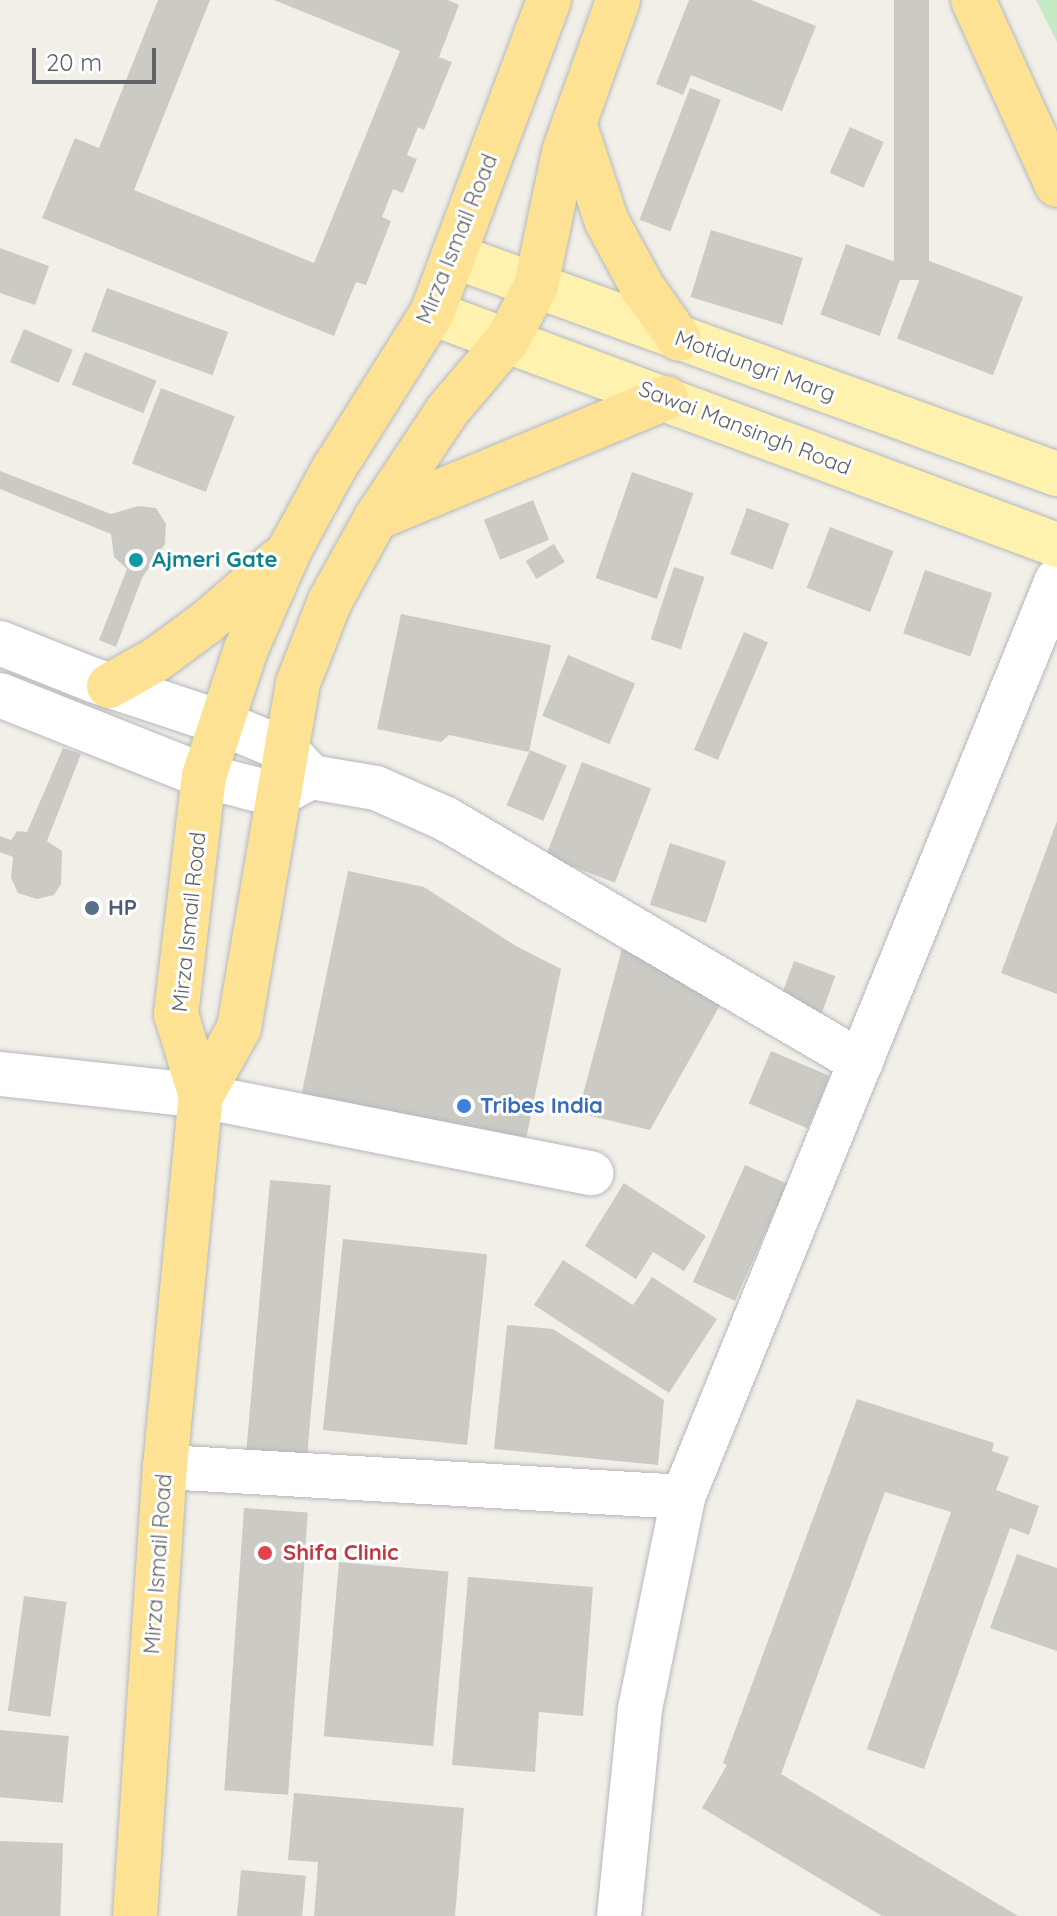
<!DOCTYPE html>
<html>
<head>
<meta charset="utf-8">
<style>
  body { margin:0 }
  #map { position:relative; width:1057px; height:1916px; overflow:hidden; background:#f1efe8; font-family:Quicksand,sans-serif }
  div>[style] { position:absolute }
  .green>* { inset:0; background:#c5e8c5 }
  .building>* { inset:0; background:#cccac5; transform-origin:0 0 }
  .roads { filter:drop-shadow(0 0 2px #b5b8bc) drop-shadow(0 0 2px #b5b8bc) }
  .minor>* { height:44px; margin:-22px; padding:0 22px; transform-origin:22px; border-radius:22px; background:#fff }
  .major>* { height:44px; margin:-22px; padding:0 22px; transform-origin:22px; border-radius:22px; background:#fff2af }
  .highway>* { height:44px; margin:-22px; padding:0 22px; transform-origin:22px; border-radius:22px; background:#fde293 }
  .dots>* { width:22px; height:22px; translate:-50% -50%; box-sizing:border-box; border:4px solid #fff; border-radius:50% }
  span { translate:-50% -50%; white-space:nowrap; text-align:center; line-height:1.15; -webkit-text-stroke:6px #fff; paint-order:stroke }
  .street-label { font-size:22px; color:#5f6368 }
  .culture-label { font-size:22px; color:#0d838f; font-weight:700 }
  .left { translate:0 -50%; text-align:left }
  .service-label { font-size:22px; color:#4e5e75; font-weight:700 }
  .shop-label { font-size:22px; color:#366cbe; font-weight:700 }
  .health-label { font-size:22px; color:#be3a42; font-weight:700 }
  .scale { position:absolute; left:32px; top:48px; width:124px; height:36px; box-sizing:border-box; border:4px solid #5f6368; border-top:0; padding-left:10px; font-size:24px; line-height:28px; white-space:nowrap; color:#5f6368; -webkit-text-stroke:6px #fff; paint-order:stroke }
</style>
</head>
<body>
<div id="map">
  <div class="green">
    <i style="clip-path:polygon(1036px 0,1057px 0,1057px 42px)"></i>
  </div>
  <div class="building">
    <i style="clip-path:polygon(158px 0,210px 0,134px 190px,314px 263px,400px 51px,274px 0,448px 0,459px 5px,439px 57px,452px 62px,424px 130px,418px 127px,407px 155px,417px 159px,403px 193px,393px 189px,382px 217px,391px 221px,366px 285px,356px 282px,334px 336px,42px 218px,75px 138px,99px 148px)"></i>
    <i style="clip-path:polygon(689px 0,751px 0,816px 26px,782px 111px,691px 75px,683px 95px,656px 84px)"></i>
    <i style="left:894px;top:0;width:35px;height:280px"></i>
    <i style="left:690px;top:88px;width:33px;height:141px;rotate:21deg"></i>
    <i style="left:850px;top:127px;width:37px;height:50px;rotate:24deg"></i>
    <i style="left:711px;top:230px;width:96px;height:70px;rotate:17deg"></i>
    <i style="left:846px;top:244px;width:63px;height:75px;rotate:20deg"></i>
    <i style="clip-path:polygon(0 248px,49px 266px,35px 305px,0 293px)"></i>
    <i style="left:927px;top:260px;width:103px;height:84px;rotate:21deg"></i>
    <i style="left:107px;top:288px;width:129px;height:46px;rotate:20deg"></i>
    <i style="left:24px;top:329px;width:53px;height:36px;rotate:23deg"></i>
    <i style="left:85px;top:352px;width:77px;height:35px;rotate:22deg"></i>
    <i style="left:161px;top:388px;width:79px;height:81px;rotate:21deg"></i>
    <i style="clip-path:polygon(0 471px,111px 514px,138px 506px,156px 508px,166px 524px,165px 544px,142px 578px,116px 647px,99px 640px,127px 569px,114px 557px,111px 534px,0 489px)"></i>
    <i style="left:632px;top:472px;width:65px;height:112px;rotate:19deg"></i>
    <i style="left:533px;top:500px;width:43px;height:53px;rotate:68deg"></i>
    <i style="left:747px;top:508px;width:45px;height:49px;rotate:20deg"></i>
    <i style="left:830px;top:527px;width:68px;height:65px;rotate:21deg"></i>
    <i style="left:554px;top:544px;width:21px;height:33px;rotate:59deg"></i>
    <i style="left:674px;top:567px;width:32px;height:76px;rotate:18deg"></i>
    <i style="left:925px;top:570px;width:71px;height:67px;rotate:19deg"></i>
    <i style="clip-path:polygon(401px 614px,551px 645px,529px 752px,449px 735px,441px 742px,377px 729px)"></i>
    <i style="left:744px;top:632px;width:26px;height:128px;rotate:23deg"></i>
    <i style="left:568px;top:655px;width:73px;height:66px;rotate:23deg"></i>
    <i style="clip-path:polygon(63px 748px,81px 754px,47px 841px,62px 851px,61px 884px,54px 895px,37px 899px,18px 893px,11px 878px,13px 857px,0 852px,0 836px,11px 840px,17px 831px,27px 832px)"></i>
    <i style="left:530px;top:750px;width:40px;height:60px;rotate:23deg"></i>
    <i style="left:582px;top:762px;width:74px;height:101px;rotate:21deg"></i>
    <i style="clip-path:polygon(1057px 821px,1057px 994px,1001px 973px)"></i>
    <i style="left:670px;top:843px;width:59px;height:65px;rotate:18deg"></i>
    <i style="clip-path:polygon(348px 871px,424px 887px,516px 946px,561px 969px,524px 1149px,300px 1102px)"></i>
    <i style="clip-path:polygon(622px 949px,723px 1000px,650px 1130px,578px 1113px)"></i>
    <i style="left:794px;top:961px;width:44px;height:48px;rotate:20deg"></i>
    <i style="left:771px;top:1051px;width:64px;height:57px;rotate:23deg"></i>
    <i style="left:745px;top:1165px;width:46px;height:128px;rotate:24deg"></i>
    <i style="left:270px;top:1180px;width:61px;height:280px;rotate:5deg"></i>
    <i style="clip-path:polygon(624px 1183px,706px 1236px,684px 1271px,653px 1252px,636px 1279px,585px 1246px)"></i>
    <i style="left:343px;top:1239px;width:145px;height:192px;rotate:6deg"></i>
    <i style="clip-path:polygon(563px 1260px,633px 1305px,652px 1277px,717px 1319px,669px 1393px,534px 1305px)"></i>
    <i style="clip-path:polygon(507px 1325px,553px 1329px,664px 1400px,658px 1465px,494px 1449px)"></i>
    <i style="clip-path:polygon(857px 1399px,994px 1443px,992px 1451px,1009px 1457px,996px 1490px,1039px 1506px,1029px 1535px,1010px 1528px,924px 1769px,867px 1749px,951px 1512px,885px 1492px,781px 1774px,1018px 1916px,882px 1916px,702px 1808px,727px 1765px,723px 1763px)"></i>
    <i style="left:244px;top:1508px;width:64px;height:283px;rotate:4deg"></i>
    <i style="clip-path:polygon(1017px 1554px,1057px 1568px,1057px 1651px,990px 1628px)"></i>
    <i style="left:339px;top:1562px;width:110px;height:175px;rotate:5deg"></i>
    <i style="clip-path:polygon(468px 1577px,593px 1587px,583px 1716px,539px 1712px,535px 1772px,452px 1765px)"></i>
    <i style="left:24px;top:1596px;width:43px;height:116px;rotate:8deg"></i>
    <i style="left:0;top:1730px;width:69px;height:67px;rotate:5deg"></i>
    <i style="clip-path:polygon(294px 1793px,464px 1808px,455px 1916px,314px 1916px,318px 1862px,288px 1860px)"></i>
    <i style="left:0;top:1841px;width:63px;height:75px;rotate:2deg"></i>
    <i style="left:241px;top:1870px;width:65px;height:46px;rotate:5deg"></i>
  </div>
  <div class="roads">
    <div class="minor">
      <i style="left:0;top:643px;width:100px;rotate:21.7deg"></i>
      <i style="left:93px;top:680px;width:133px;rotate:18.4deg"></i>
      <i style="left:219px;top:722px;width:73px;rotate:22.7deg"></i>
      <i style="left:286px;top:750px;width:37px;rotate:47deg"></i>
      <i style="left:311px;top:777px;width:66px;rotate:9.6deg"></i>
      <i style="left:376px;top:788px;width:77px;rotate:23.9deg"></i>
      <i style="left:446px;top:819px;width:481px;rotate:30.4deg"></i>
      <i style="left:0;top:695px;width:219px;rotate:21.7deg"></i>
      <i style="left:204px;top:776px;width:76px;rotate:14.4deg"></i>
      <i style="left:278px;top:795px;width:38px;rotate:-29deg"></i>
      <i style="left:0;top:1074px;width:202px;rotate:6.2deg"></i>
      <i style="left:201px;top:1096px;width:398px;rotate:11.2deg"></i>
      <i style="left:165px;top:1467px;width:519px;rotate:3.31deg"></i>
      <i style="left:619px;top:1916px;width:208px;rotate:-84.2deg"></i>
      <i style="left:640px;top:1709px;width:216px;rotate:-78.5deg"></i>
      <i style="left:683px;top:1497px;width:990px;rotate:-67.81deg"></i>
    </div>
    <div class="major">
      <i style="left:454px;top:256px;width:641px;rotate:19.88deg"></i>
      <i style="left:432px;top:313px;width:667px;rotate:20.36deg"></i>
    </div>
    <div class="highway">
      <i style="left:973px;top:0;width:203px;rotate:65.6deg"></i>
      <i style="left:574px;top:123px;width:104px;rotate:71.6deg"></i>
      <i style="left:607px;top:222px;width:75px;rotate:61.4deg"></i>
      <i style="left:643px;top:288px;width:62px;rotate:54.8deg"></i>
      <i style="left:376px;top:518px;width:314px;rotate:-22.5deg"></i>
      <i style="left:109px;top:686px;width:55px;rotate:-29.4deg"></i>
      <i style="left:157px;top:659px;width:62px;rotate:-36.5deg"></i>
      <i style="left:207px;top:622px;width:96px;rotate:-40.8deg"></i>
      <i style="left:201px;top:1096px;width:78px;rotate:-60.8deg"></i>
      <i style="left:239px;top:1028px;width:350px;rotate:-80.3deg"></i>
      <i style="left:298px;top:683px;width:88px;rotate:-68.7deg"></i>
      <i style="left:330px;top:601px;width:95px;rotate:-61deg"></i>
      <i style="left:376px;top:518px;width:128px;rotate:-56.4deg"></i>
      <i style="left:447px;top:411px;width:94px;rotate:-49.7deg"></i>
      <i style="left:508px;top:339px;width:60px;rotate:-62.2deg"></i>
      <i style="left:536px;top:286px;width:137px;rotate:-78.2deg"></i>
      <i style="left:564px;top:152px;width:161px;rotate:-70.4deg"></i>
      <i style="left:135px;top:1916px;width:450px;rotate:-86.2deg"></i>
      <i style="left:165px;top:1467px;width:373px;rotate:-84.5deg"></i>
      <i style="left:201px;top:1096px;width:86px;rotate:-107deg"></i>
      <i style="left:176px;top:1014px;width:240px;rotate:-83.3deg"></i>
      <i style="left:204px;top:776px;width:134px;rotate:-71.7deg"></i>
      <i style="left:246px;top:649px;width:111px;rotate:-66.2deg"></i>
      <i style="left:291px;top:547px;width:88px;rotate:-61.4deg"></i>
      <i style="left:333px;top:470px;width:186px;rotate:-57.8deg"></i>
      <i style="left:432px;top:313px;width:334px;rotate:-69.5deg"></i>
    </div>
  </div>
  <div class="dots">
    <i style="left:136px;top:560px;background:#0f9aa8"></i>
    <i style="left:92px;top:908px;background:#5c6f8a"></i>
    <i style="left:464px;top:1106px;background:#3f7fe0"></i>
    <i style="left:265px;top:1553px;background:#e0444e"></i>
  </div>
  <div class="street-label">
    <span style="left:457px;top:239px;rotate:-68deg">Mirza Ismail Road</span>
    <span style="left:755px;top:366px;rotate:20deg">Motidungri Marg</span>
    <span style="left:745px;top:428px;rotate:21deg">Sawai Mansingh Road</span>
    <span style="left:189px;top:922px;rotate:-84deg">Mirza Ismail Road</span>
    <span style="left:158px;top:1564px;rotate:-86deg">Mirza Ismail Road</span>
  </div>
  <div class="culture-label">
    <span class="left" style="left:152px;top:560px">Ajmeri Gate</span>
  </div>
  <div class="service-label">
    <span class="left" style="left:108px;top:908px">HP</span>
  </div>
  <div class="shop-label">
    <span class="left" style="left:480px;top:1106px">Tribes India</span>
  </div>
  <div class="health-label">
    <span class="left" style="left:283px;top:1553px">Shifa Clinic</span>
  </div>
  <div class="scale">20 m</div>
</div>
</body>
</html>
